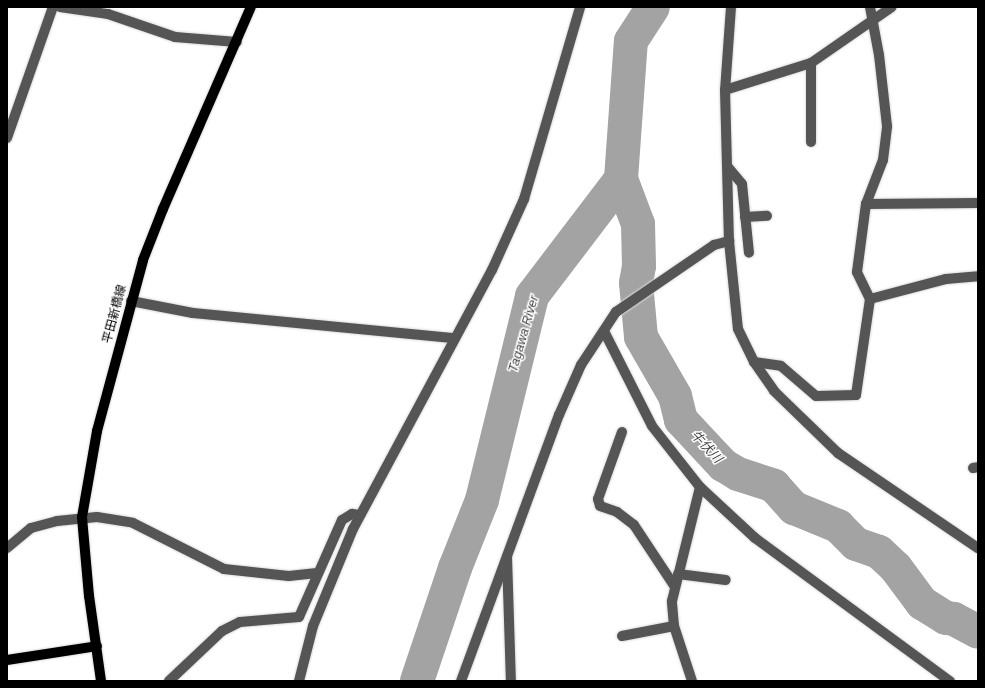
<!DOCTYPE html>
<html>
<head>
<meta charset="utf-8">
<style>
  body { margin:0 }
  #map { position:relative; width:985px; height:688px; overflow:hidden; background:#fff; font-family:Helvetica,"Noto Sans JP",sans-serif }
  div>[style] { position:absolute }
  .river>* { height:34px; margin:-17px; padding:0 17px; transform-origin:17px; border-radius:17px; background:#a3a3a3 }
  .roads { filter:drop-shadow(0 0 1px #dbdbdb) drop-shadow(0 0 1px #dbdbdb) }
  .minor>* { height:10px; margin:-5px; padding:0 5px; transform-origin:5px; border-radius:5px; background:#555 }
  .major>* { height:10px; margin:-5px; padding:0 5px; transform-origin:5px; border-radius:5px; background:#000 }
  span { translate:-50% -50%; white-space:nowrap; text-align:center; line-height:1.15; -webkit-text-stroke:3px #fff; paint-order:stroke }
  .street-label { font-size:12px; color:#000 }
  .water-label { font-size:13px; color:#444; font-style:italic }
  .frame { position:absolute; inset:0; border:8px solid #000; pointer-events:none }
</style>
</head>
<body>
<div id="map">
  <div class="river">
    <i style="left:621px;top:179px;width:48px;rotate:69.3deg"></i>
    <i style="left:638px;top:224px;width:42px;rotate:88.6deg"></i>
    <i style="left:639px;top:266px;width:17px;rotate:100deg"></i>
    <i style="left:636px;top:283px;width:54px;rotate:84.7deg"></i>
    <i style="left:641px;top:337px;width:68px;rotate:60deg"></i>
    <i style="left:675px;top:396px;width:25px;rotate:76deg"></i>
    <i style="left:681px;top:420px;width:62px;rotate:47deg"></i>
    <i style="left:723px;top:465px;width:17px;rotate:31deg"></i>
    <i style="left:738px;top:474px;width:38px;rotate:18deg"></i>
    <i style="left:774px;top:486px;width:30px;rotate:48deg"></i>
    <i style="left:794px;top:508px;width:48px;rotate:22.2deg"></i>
    <i style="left:838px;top:526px;width:25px;rotate:45deg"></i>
    <i style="left:856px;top:544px;width:24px;rotate:19deg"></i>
    <i style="left:879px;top:552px;width:23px;rotate:43deg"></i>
    <i style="left:896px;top:568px;width:44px;rotate:53.4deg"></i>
    <i style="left:922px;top:603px;width:28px;rotate:32deg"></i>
    <i style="left:946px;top:618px;width:8px;rotate:7deg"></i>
    <i style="left:954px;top:619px;width:27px;rotate:28deg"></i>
    <i style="left:417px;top:681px;width:119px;rotate:-71.4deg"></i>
    <i style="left:455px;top:568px;width:73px;rotate:-68.3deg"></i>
    <i style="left:482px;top:500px;width:210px;rotate:-76.2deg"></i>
    <i style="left:532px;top:296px;width:147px;rotate:-52.7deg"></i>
    <i style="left:621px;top:179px;width:138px;rotate:-85.9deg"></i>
    <i style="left:631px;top:41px;width:40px;rotate:-57.1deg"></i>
  </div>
  <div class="roads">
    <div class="minor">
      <i style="left:60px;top:7px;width:49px;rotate:8.3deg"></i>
      <i style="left:108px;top:14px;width:71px;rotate:18.9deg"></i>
      <i style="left:175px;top:37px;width:62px;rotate:4.6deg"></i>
      <i style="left:731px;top:7px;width:83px;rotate:94.1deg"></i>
      <i style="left:725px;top:90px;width:151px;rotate:88.5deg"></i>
      <i style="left:729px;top:241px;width:88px;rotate:84.2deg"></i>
      <i style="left:738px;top:329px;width:37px;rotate:64deg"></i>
      <i style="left:754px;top:362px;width:35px;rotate:55deg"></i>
      <i style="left:774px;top:391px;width:89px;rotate:44.1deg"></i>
      <i style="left:838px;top:453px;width:169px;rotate:34.2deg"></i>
      <i style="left:725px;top:90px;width:90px;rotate:-17.4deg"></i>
      <i style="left:811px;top:63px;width:98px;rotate:-34.7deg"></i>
      <i style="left:7px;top:138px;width:139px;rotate:-70.7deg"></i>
      <i style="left:811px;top:142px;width:79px;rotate:-90deg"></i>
      <i style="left:727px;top:166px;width:23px;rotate:50deg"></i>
      <i style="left:742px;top:184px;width:69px;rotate:84.2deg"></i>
      <i style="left:866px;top:204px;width:112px;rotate:-0.5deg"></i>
      <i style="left:745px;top:217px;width:22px;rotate:-3deg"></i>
      <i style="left:870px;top:299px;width:79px;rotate:-14.7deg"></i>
      <i style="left:946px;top:279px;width:32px;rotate:-5deg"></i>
      <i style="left:131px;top:301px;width:63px;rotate:11deg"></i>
      <i style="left:193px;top:313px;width:263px;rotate:5.5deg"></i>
      <i style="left:604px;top:331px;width:106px;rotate:63.2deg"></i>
      <i style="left:652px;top:426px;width:78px;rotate:51.8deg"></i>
      <i style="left:700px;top:487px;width:75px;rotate:42.8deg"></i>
      <i style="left:755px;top:538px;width:242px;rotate:36.3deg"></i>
      <i style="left:754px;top:362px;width:27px;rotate:8deg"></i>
      <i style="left:781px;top:366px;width:46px;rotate:40.6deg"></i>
      <i style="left:816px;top:396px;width:40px;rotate:-1.4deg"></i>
      <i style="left:856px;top:395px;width:97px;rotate:-81.7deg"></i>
      <i style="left:870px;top:299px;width:30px;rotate:-116deg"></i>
      <i style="left:857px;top:272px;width:69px;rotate:-82.5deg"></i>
      <i style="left:866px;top:204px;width:47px;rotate:-68.9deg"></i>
      <i style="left:883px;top:160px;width:34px;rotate:-83deg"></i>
      <i style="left:887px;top:126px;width:71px;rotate:-96.4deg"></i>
      <i style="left:879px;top:55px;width:49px;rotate:-100.6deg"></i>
      <i style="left:622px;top:432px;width:71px;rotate:109.7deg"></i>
      <i style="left:598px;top:499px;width:7px;rotate:74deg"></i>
      <i style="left:600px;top:506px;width:18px;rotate:19deg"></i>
      <i style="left:617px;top:512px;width:21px;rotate:37deg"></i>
      <i style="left:634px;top:525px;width:74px;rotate:56.5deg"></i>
      <i style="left:973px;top:468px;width:5px;rotate:-11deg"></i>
      <i style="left:7px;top:548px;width:31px;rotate:-40deg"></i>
      <i style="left:31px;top:528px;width:27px;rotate:-15deg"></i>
      <i style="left:57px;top:521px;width:40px;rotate:-5.7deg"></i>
      <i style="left:97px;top:517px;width:36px;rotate:9deg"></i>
      <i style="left:133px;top:523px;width:102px;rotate:26.8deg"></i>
      <i style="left:224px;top:569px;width:65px;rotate:6.1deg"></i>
      <i style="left:289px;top:576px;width:28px;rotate:-6deg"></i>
      <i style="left:507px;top:557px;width:124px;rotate:88.2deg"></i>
      <i style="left:678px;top:574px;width:48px;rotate:7.1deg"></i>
      <i style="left:622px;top:636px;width:53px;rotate:-10.9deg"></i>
      <i style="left:169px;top:681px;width:73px;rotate:-43.3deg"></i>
      <i style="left:222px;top:631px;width:20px;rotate:-27deg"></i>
      <i style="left:240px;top:622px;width:59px;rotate:-4.8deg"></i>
      <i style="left:299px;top:617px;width:106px;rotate:-66.1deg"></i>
      <i style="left:342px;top:520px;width:12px;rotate:-31deg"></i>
      <i style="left:352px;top:514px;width:8px;rotate:7deg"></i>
      <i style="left:299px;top:681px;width:57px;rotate:-75.7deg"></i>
      <i style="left:313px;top:626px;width:105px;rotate:-67.6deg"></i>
      <i style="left:353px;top:529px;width:294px;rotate:-61.8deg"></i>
      <i style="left:492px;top:270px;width:78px;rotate:-65.7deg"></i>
      <i style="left:524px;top:199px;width:200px;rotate:-73.7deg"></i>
      <i style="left:461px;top:681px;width:283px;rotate:-69.8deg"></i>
      <i style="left:559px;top:415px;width:55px;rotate:-66.3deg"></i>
      <i style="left:581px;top:365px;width:64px;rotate:-56.6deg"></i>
      <i style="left:616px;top:312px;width:119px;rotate:-34.4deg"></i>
      <i style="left:714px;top:245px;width:16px;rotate:-15deg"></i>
      <i style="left:692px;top:681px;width:58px;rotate:-108.1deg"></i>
      <i style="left:674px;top:626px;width:25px;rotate:-95deg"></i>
      <i style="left:672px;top:601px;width:117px;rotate:-76.2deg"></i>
    </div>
    <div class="major">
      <i style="left:7px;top:660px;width:91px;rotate:-8.8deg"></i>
      <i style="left:101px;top:681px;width:86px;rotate:-98deg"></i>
      <i style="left:89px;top:596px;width:79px;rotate:-95.1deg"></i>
      <i style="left:82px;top:517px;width:87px;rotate:-80.1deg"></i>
      <i style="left:97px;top:431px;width:177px;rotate:-74.9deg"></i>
      <i style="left:143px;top:260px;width:55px;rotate:-68.6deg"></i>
      <i style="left:163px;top:209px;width:220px;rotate:-66.5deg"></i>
    </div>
  </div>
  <div class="street-label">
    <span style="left:115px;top:314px;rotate:-75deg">平田新橋線</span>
  </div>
  <div class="water-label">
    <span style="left:524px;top:334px;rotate:-74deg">Tagawa River</span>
    <span style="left:706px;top:447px;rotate:47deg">牛伏川</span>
  </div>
  <div class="frame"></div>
</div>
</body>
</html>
